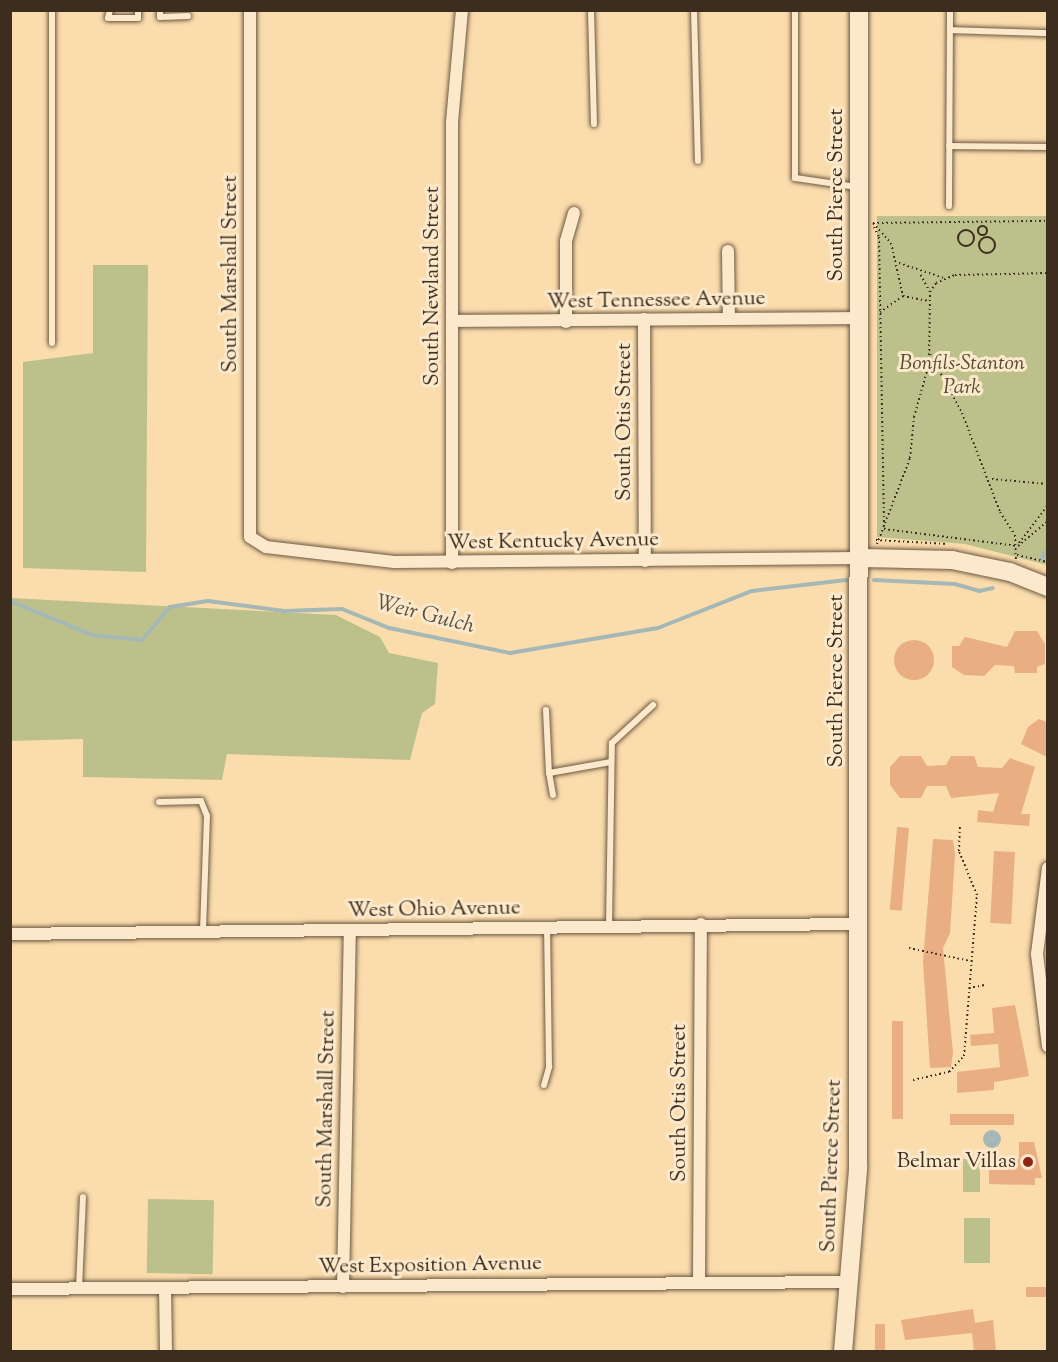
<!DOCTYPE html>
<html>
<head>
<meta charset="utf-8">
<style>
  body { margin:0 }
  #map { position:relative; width:1058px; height:1362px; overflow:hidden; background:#fbdcad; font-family:"Sorts Mill Goudy",serif }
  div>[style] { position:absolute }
  .green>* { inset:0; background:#bcc18b; transform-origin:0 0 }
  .water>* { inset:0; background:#a5b8b6 }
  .round { border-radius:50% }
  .stream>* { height:4px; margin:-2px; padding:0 2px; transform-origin:2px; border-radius:2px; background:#a5b8b6 }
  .building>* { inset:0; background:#e9ae82; transform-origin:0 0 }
  .path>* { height:2px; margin-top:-1px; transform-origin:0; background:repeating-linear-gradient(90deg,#3c2d1e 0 1.5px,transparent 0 4.5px) }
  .path>.ring { margin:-1px; padding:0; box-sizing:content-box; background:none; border:2px solid #3c2d1e; border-radius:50% }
  .roads { filter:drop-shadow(0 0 2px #6c5942) drop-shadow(0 0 2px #6c5942) }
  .lane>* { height:6px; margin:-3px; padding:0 3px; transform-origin:3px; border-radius:3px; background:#fce8ca }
  .street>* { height:12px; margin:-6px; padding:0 6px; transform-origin:6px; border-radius:6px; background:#fce8ca }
  .secondary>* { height:18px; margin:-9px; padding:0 9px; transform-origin:9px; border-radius:9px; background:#fce8ca }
  .dots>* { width:16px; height:16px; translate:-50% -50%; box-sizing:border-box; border:3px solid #fce8ca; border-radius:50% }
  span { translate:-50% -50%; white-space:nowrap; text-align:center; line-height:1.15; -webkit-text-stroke:6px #fce8ca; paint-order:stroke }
  .street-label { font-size:21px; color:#3c2d1e }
  .park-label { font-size:21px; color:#564b34; font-style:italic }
  .poi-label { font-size:21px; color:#3c2d1e }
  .right { translate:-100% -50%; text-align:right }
  .water-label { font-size:22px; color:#565044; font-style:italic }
  .frame { position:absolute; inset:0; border:12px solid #3c2d1e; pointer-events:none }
</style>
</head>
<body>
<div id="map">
  <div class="green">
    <i style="clip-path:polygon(877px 216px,1047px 216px,1047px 565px,965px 544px,877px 537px)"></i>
    <i style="clip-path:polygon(93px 265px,148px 265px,146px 572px,23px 568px,23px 362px,93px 353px)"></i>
    <i style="clip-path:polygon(10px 598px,336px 615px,380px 637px,389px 653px,438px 663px,435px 704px,422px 713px,410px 760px,227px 754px,222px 780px,83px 777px,83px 739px,11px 741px)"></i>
    <i style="left:963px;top:1159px;width:17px;height:33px"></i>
    <i style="left:148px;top:1199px;width:66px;height:74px;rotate:1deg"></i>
    <i style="left:964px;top:1218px;width:26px;height:45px"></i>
  </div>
  <div class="water">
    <i class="round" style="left:983px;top:1130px;width:18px;height:18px"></i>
  </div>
  <div class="stream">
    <i style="left:1041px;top:559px;width:12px;rotate:-55deg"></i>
    <i style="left:874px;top:580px;width:81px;rotate:2.8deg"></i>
    <i style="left:955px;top:584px;width:25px;rotate:16deg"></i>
    <i style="left:979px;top:591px;width:14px;rotate:-12deg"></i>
    <i style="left:10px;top:601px;width:89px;rotate:22.5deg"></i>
    <i style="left:92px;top:635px;width:50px;rotate:5.7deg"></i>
    <i style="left:142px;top:640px;width:43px;rotate:-49.7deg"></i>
    <i style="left:170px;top:607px;width:38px;rotate:-9deg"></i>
    <i style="left:208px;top:601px;width:77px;rotate:7.5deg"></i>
    <i style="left:284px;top:611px;width:58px;rotate:-2deg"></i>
    <i style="left:342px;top:609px;width:51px;rotate:22deg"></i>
    <i style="left:389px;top:628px;width:124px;rotate:11.7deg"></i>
    <i style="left:510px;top:653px;width:150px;rotate:-9.6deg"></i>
    <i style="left:658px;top:628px;width:101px;rotate:-21.5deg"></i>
    <i style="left:752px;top:591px;width:95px;rotate:-6.7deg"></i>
  </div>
  <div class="building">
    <i style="clip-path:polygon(1015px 631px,1037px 631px,1045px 644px,1045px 664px,1037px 667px,1037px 673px,1015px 673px,1014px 666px,995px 665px,984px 676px,964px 675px,952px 667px,952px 646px,959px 646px,965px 637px,1007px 647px)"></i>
    <i class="round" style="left:894px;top:640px;width:40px;height:40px"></i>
    <i style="clip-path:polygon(1039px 719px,1047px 722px,1047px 757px,1021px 744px,1028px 727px)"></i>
    <i style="clip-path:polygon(900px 756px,921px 756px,927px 766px,946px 765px,951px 756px,974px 756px,978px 767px,1002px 768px,1010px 758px,1035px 767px,1021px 814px,1030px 814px,1029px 826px,977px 822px,978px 810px,993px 812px,999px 793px,951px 798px,946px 786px,927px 786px,921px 798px,900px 798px,890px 785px,890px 767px)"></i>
    <i style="left:897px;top:827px;width:12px;height:83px;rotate:5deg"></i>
    <i style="clip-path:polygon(933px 839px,953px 840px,955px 855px,950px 933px,943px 948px,953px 1053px,951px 1067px,930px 1068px,923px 961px)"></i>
    <i style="left:994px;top:851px;width:21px;height:72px;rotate:3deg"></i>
    <i style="clip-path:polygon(1015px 1005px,1029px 1076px,994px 1082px,994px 1090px,957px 1093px,957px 1072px,1000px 1067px,998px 1044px,971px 1046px,970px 1035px,994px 1033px,992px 1008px)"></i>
    <i style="left:892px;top:1021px;width:11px;height:98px"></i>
    <i style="left:950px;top:1114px;width:64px;height:11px"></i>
    <i style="clip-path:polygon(1019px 1142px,1034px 1142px,1042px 1178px,1035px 1178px,1035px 1185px,989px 1184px,989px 1159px,1019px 1159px)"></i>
    <i style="left:1047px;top:1287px;width:10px;height:21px;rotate:90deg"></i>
    <i style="clip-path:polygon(973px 1309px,975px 1323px,993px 1320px,996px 1352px,974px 1352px,972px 1333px,905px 1340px,901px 1320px)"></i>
    <i style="left:875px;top:1324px;width:10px;height:28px"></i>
  </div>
  <div class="path">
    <i style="left:873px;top:223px;width:175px;rotate:-0.7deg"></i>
    <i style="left:873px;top:223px;width:27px;rotate:48deg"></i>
    <i style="left:891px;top:243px;width:54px;rotate:77.2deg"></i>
    <i style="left:903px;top:296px;width:28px;rotate:145deg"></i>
    <i class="ring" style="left:977.5px;top:225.5px;width:7px;height:7px"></i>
    <i style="left:874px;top:227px;width:11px;rotate:63deg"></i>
    <i style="left:879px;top:237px;width:292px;rotate:89deg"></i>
    <i class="ring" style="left:958px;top:230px;width:14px;height:14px"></i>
    <i class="ring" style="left:979px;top:237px;width:14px;height:14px"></i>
    <i style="left:899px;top:263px;width:47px;rotate:18.4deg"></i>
    <i style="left:930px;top:292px;width:11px;rotate:-56deg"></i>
    <i style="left:936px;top:283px;width:21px;rotate:-23deg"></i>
    <i style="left:955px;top:275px;width:93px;rotate:-1.2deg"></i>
    <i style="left:903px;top:296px;width:26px;rotate:11deg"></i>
    <i style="left:930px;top:354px;width:67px;rotate:61.5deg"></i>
    <i style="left:962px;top:413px;width:106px;rotate:69deg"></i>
    <i style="left:1000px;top:512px;width:27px;rotate:57deg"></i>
    <i style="left:1015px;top:535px;width:24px;rotate:88deg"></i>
    <i style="left:992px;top:479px;width:56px;rotate:5.1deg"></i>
    <i style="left:884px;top:529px;width:135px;rotate:7.2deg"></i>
    <i style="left:1018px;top:546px;width:39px;rotate:-40deg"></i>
    <i style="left:876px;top:540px;width:72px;rotate:3.2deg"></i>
    <i style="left:1019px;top:543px;width:48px;rotate:-52.7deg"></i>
    <i style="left:877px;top:544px;width:92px;rotate:-69deg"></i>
    <i style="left:910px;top:458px;width:41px;rotate:-84.4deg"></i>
    <i style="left:914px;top:417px;width:55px;rotate:-74.2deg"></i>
    <i style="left:929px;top:364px;width:72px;rotate:-89.2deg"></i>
    <i style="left:930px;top:292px;width:21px;rotate:-119deg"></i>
    <i style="left:1017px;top:555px;width:32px;rotate:13deg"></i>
    <i style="left:909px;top:948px;width:62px;rotate:12deg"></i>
    <i style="left:969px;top:988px;width:16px;rotate:-11deg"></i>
    <i style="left:913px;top:1080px;width:37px;rotate:-13deg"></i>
    <i style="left:949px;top:1072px;width:22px;rotate:-47deg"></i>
    <i style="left:964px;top:1056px;width:162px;rotate:-85.4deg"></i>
    <i style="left:977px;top:895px;width:48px;rotate:-112.2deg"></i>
    <i style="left:959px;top:851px;width:24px;rotate:-88deg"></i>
  </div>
  <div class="roads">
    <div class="lane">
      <i style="left:52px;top:10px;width:333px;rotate:90deg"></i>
      <i style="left:110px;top:10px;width:8px;rotate:104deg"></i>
      <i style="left:108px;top:18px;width:30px"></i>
      <i style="left:138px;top:18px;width:8px;rotate:-90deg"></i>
      <i style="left:160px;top:10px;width:7px;rotate:90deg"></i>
      <i style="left:160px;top:17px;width:28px;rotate:-2deg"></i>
      <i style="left:591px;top:10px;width:114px;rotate:88.5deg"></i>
      <i style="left:694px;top:10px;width:151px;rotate:88.5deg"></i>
      <i style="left:795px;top:10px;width:168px;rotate:90deg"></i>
      <i style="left:795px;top:178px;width:63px;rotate:8.3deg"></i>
      <i style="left:950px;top:30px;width:98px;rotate:1.8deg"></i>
      <i style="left:949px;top:146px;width:99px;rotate:0.6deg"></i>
      <i style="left:949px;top:206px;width:196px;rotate:-89.7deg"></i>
      <i style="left:546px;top:710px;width:63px;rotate:87.3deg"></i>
      <i style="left:553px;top:795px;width:22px;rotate:-100deg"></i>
      <i style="left:549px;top:773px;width:63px;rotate:-10.1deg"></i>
      <i style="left:159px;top:802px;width:42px;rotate:-1.4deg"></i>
      <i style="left:201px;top:801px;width:16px;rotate:68deg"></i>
      <i style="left:207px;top:816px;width:116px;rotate:92deg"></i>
      <i style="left:609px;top:926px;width:183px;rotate:-89.1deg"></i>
      <i style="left:612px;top:743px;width:56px;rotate:-42.8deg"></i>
      <i style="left:544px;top:1085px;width:19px;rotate:-74deg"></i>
      <i style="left:549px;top:1067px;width:139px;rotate:-90.8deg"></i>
      <i style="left:79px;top:1288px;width:91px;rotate:-87.5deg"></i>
    </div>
    <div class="street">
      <i style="left:250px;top:10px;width:527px;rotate:90deg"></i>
      <i style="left:250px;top:537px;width:19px;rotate:32deg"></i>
      <i style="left:266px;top:547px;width:129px;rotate:6.7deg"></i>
      <i style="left:394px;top:562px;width:466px;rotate:-0.5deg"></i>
      <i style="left:728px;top:251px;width:68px;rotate:89.2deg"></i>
      <i style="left:644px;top:319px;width:242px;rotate:89.8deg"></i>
      <i style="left:452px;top:321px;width:408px;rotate:-0.4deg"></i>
      <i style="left:566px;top:322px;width:81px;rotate:-90deg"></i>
      <i style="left:566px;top:241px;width:29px;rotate:-74deg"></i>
      <i style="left:452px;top:563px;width:441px;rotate:-90deg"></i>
      <i style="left:452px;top:122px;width:112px;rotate:-84.9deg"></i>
      <i style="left:1048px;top:868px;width:87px;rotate:97.3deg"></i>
      <i style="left:1037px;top:954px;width:93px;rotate:83.2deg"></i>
      <i style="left:10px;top:934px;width:848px;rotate:-0.68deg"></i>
      <i style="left:699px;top:1281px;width:357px;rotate:-89.7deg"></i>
      <i style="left:343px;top:1287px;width:356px;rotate:-88.9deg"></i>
      <i style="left:165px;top:1288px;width:64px;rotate:89.1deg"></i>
      <i style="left:10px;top:1289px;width:840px;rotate:-0.48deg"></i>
    </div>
    <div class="secondary">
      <i style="left:860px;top:558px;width:92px;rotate:1.2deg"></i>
      <i style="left:952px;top:560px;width:59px;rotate:11.7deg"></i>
      <i style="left:1010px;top:572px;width:41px;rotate:21.5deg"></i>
      <i style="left:843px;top:1352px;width:185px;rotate:-85.3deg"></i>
      <i style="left:858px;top:1168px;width:1158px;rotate:-89.95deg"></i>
    </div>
  </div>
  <div class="dots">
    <i style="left:1028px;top:1162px;background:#8f2418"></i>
  </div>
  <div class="street-label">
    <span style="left:837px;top:195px;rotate:-90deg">South Pierce Street</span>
    <span style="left:231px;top:274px;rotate:-90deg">South Marshall Street</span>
    <span style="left:433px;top:286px;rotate:-90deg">South Newland Street</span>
    <span style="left:656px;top:301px;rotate:-1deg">West Tennessee Avenue</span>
    <span style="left:625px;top:422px;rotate:-90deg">South Otis Street</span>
    <span style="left:553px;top:542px;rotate:-1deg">West Kentucky Avenue</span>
    <span style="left:837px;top:681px;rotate:-90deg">South Pierce Street</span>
    <span style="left:434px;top:910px;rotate:-1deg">West Ohio Avenue</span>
    <span style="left:680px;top:1103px;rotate:-90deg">South Otis Street</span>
    <span style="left:327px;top:1109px;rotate:-89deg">South Marshall Street</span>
    <span style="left:832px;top:1166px;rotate:-88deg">South Pierce Street</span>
    <span style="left:430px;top:1266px;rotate:-1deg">West Exposition Avenue</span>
  </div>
  <div class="park-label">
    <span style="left:962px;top:376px">Bonfils-Stanton<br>Park</span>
  </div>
  <div class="poi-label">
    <span class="right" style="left:1016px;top:1162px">Belmar Villas</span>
  </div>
  <div class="water-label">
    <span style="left:425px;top:616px;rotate:14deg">Weir Gulch</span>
  </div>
  <div class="frame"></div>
</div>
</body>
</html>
